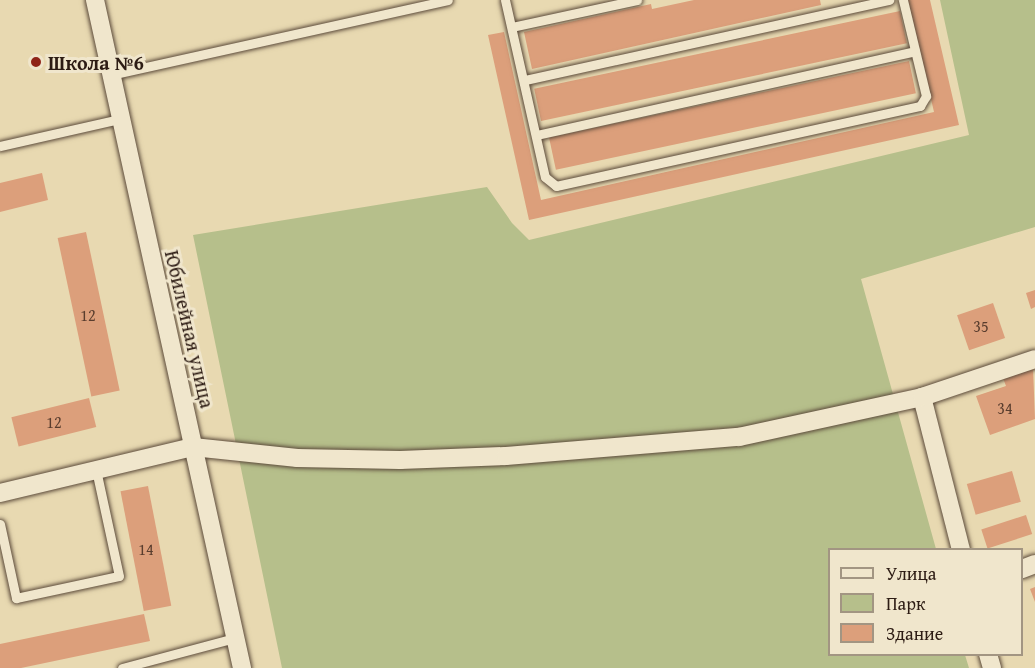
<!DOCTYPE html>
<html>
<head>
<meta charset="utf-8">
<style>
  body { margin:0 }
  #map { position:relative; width:1035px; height:668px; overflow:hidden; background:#e8d9b1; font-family:"Gentium Book Plus",serif }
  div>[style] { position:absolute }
  .green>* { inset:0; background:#b6bf8b }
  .building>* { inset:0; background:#dc9f7b; transform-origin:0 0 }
  .roads { filter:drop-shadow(0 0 2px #5c4b3b) drop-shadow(0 0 2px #5c4b3b) }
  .service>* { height:9px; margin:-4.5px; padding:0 4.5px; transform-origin:4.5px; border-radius:4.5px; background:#f0e6cc }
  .minor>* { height:18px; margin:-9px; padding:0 9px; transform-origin:9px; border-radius:9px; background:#f0e6cc }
  .dots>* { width:16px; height:16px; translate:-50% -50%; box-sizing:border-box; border:3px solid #f0e6cc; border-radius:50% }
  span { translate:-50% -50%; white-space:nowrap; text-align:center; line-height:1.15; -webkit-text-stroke:6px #f0e6cc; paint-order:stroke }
  .number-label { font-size:16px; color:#593d2e }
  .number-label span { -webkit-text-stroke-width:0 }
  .poi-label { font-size:20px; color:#2d1c14; font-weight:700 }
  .left { translate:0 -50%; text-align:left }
  .street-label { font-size:20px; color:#2d1c14 }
  .legend { position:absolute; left:828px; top:548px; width:195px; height:108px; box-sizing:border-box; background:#f0e6cc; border:2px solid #a29582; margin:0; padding:8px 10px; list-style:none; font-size:18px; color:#2d1c14 }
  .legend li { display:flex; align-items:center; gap:12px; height:30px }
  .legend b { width:30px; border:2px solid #a29582 }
</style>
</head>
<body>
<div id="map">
  <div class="green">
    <i style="clip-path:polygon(940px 0,1035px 0,1035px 227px,861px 279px,936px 549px,830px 550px,830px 654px,965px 655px,969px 668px,282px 668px,193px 235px,487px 187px,512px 223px,529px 240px,969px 135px)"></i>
  </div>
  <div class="building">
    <i style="clip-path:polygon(694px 0,820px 0,821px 5px,532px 69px,524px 32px,651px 4px,652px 9px)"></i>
    <i style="clip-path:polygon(908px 0,930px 0,959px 125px,529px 220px,488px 35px,504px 32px,541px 200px,934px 112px)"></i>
    <i style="left:900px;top:11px;width:33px;height:374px;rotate:78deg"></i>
    <i style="left:909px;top:61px;width:33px;height:368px;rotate:78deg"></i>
    <i style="clip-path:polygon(42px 173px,48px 200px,0 212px,0 183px)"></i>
    <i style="left:86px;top:232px;width:162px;height:29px;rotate:78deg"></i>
    <i style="clip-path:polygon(1035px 290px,1035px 307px,1031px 309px,1026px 293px)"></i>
    <i style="left:993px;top:303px;width:37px;height:38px;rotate:71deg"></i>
    <i style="clip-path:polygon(1033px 367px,1035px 419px,990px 435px,976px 396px,1006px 386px,1003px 378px)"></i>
    <i style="left:89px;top:398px;width:30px;height:80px;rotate:76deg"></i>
    <i style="left:1012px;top:471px;width:32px;height:47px;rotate:74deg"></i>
    <i style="left:148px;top:486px;width:122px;height:28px;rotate:79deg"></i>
    <i style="left:1026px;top:515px;width:20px;height:47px;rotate:72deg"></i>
    <i style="clip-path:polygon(1035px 587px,1035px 602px,1030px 589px)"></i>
    <i style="clip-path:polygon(144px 614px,150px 641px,21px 668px,0 668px,0 644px)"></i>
  </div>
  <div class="roads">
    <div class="service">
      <i style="left:505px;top:0;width:181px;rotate:77.3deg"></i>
      <i style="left:545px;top:177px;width:14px;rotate:39deg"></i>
      <i style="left:556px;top:186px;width:373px;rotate:-12.4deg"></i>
      <i style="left:920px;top:106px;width:12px;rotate:-59deg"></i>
      <i style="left:926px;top:96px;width:99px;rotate:-103.5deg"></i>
      <i style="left:512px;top:27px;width:128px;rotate:-12.2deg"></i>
      <i style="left:110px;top:75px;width:346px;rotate:-12.5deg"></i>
      <i style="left:525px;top:80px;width:373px;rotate:-12.4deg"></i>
      <i style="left:537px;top:135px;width:387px;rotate:-12.5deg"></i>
      <i style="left:0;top:146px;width:123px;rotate:-12.7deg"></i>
      <i style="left:0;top:524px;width:76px;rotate:77.8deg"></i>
      <i style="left:16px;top:598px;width:105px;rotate:-12.1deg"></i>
      <i style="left:119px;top:576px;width:108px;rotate:-102.2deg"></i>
      <i style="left:122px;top:668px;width:117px;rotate:-14.9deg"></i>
    </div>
    <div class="minor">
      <i style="left:95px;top:0;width:684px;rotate:77.59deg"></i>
      <i style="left:922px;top:397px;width:158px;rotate:75.7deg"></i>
      <i style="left:0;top:493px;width:198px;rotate:-13.4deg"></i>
      <i style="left:193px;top:447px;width:105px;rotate:6deg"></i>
      <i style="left:297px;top:458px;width:103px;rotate:1.1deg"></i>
      <i style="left:400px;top:460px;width:106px;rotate:-2.2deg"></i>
      <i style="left:506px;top:456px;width:234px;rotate:-4.7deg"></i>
      <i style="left:739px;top:437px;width:187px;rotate:-12.3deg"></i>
      <i style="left:922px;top:397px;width:119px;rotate:-18.6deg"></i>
      <i style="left:1022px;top:569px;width:14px;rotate:-21deg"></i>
      <i style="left:988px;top:654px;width:15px;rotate:74deg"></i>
    </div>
  </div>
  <div class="dots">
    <i style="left:36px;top:62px;background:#8f2418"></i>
  </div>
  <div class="number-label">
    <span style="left:88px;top:315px">12</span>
    <span style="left:981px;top:326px">35</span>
    <span style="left:1005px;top:408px">34</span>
    <span style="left:54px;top:422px">12</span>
    <span style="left:146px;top:549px">14</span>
  </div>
  <div class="poi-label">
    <span class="left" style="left:48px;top:62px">Школа №6</span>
  </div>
  <div class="street-label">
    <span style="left:190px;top:329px;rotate:77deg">Юбилейная улица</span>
  </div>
  <ul class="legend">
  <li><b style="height:8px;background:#f0e6cc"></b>Улица</li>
  <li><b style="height:16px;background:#b6bf8b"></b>Парк</li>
  <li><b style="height:16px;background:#dc9f7b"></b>Здание</li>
  </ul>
</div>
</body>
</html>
